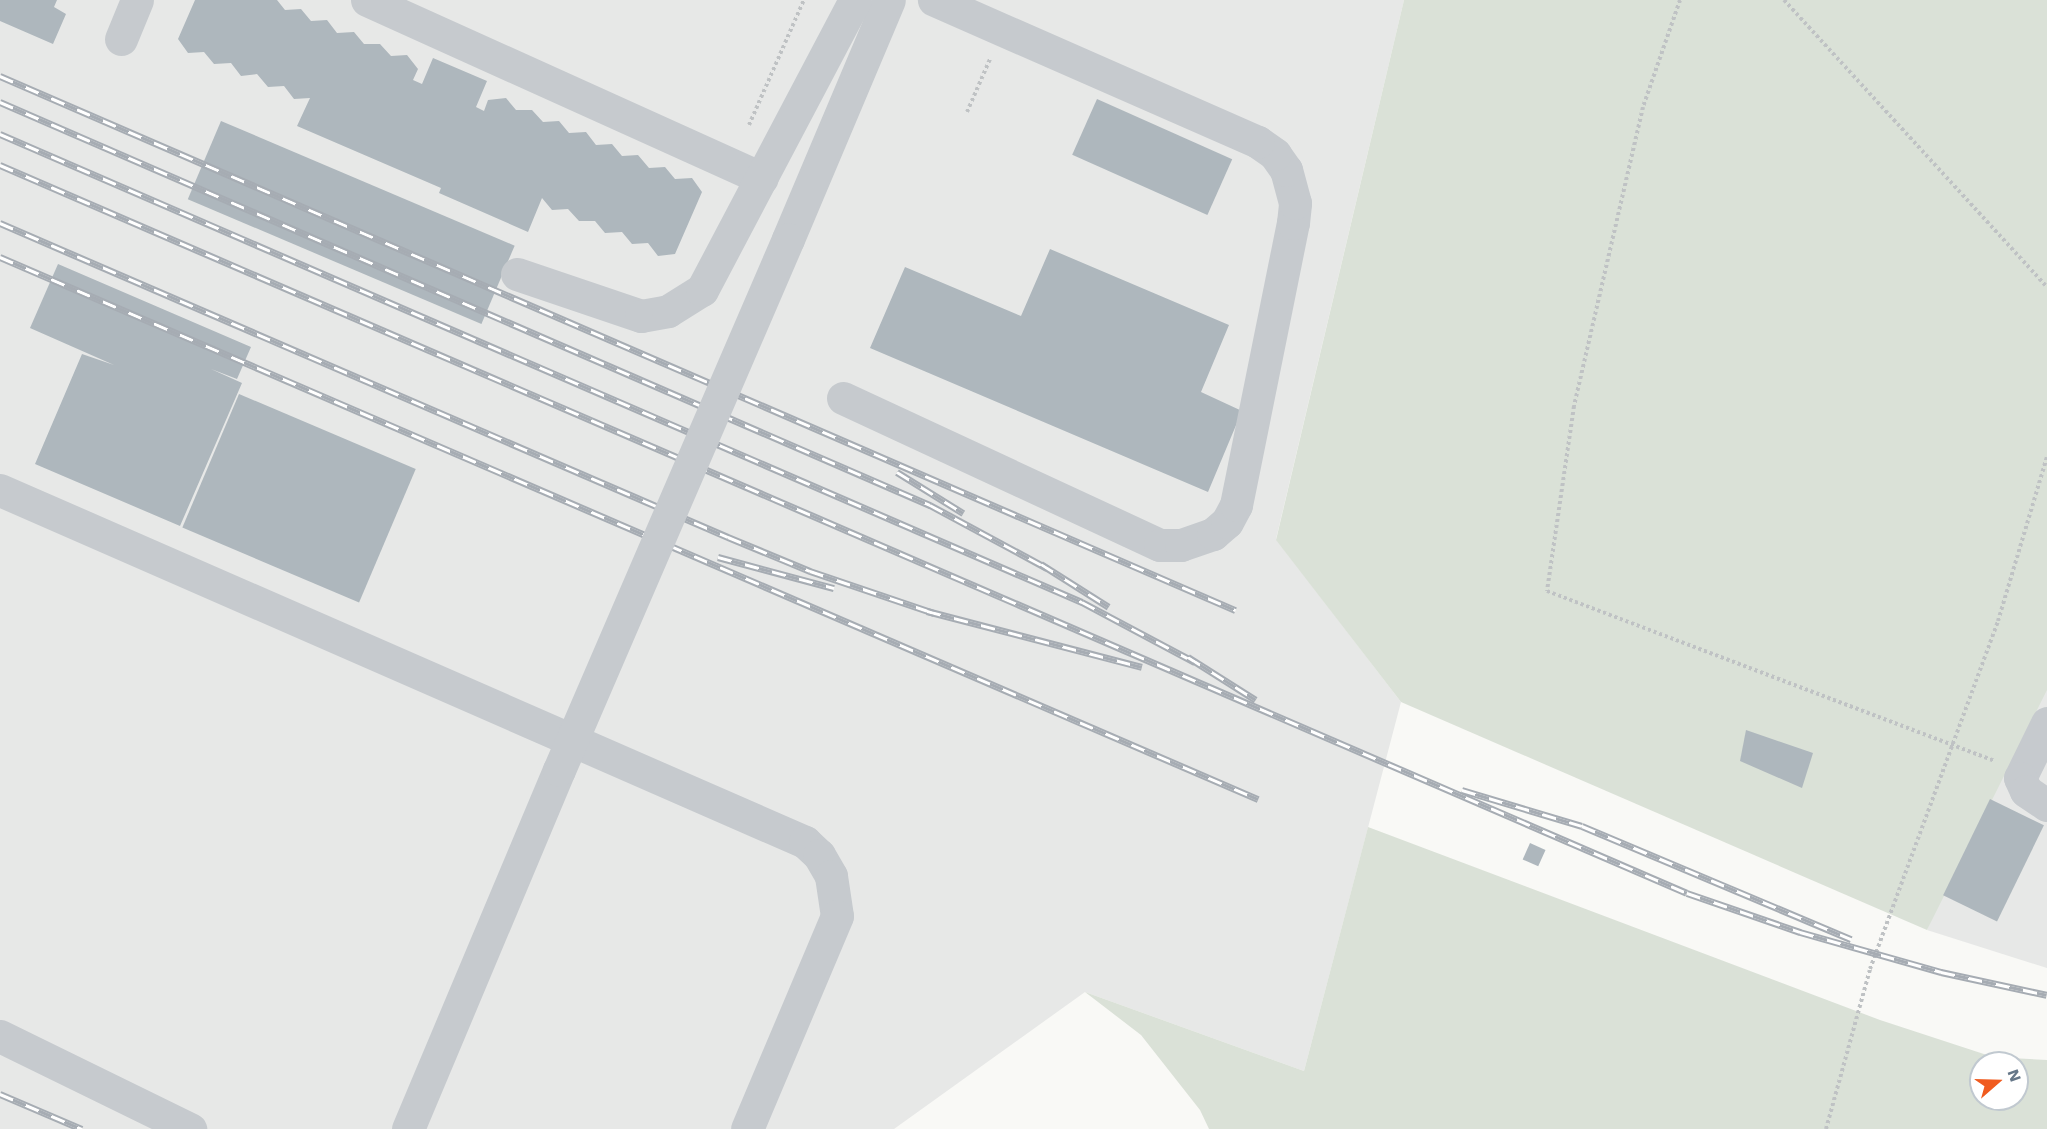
<!DOCTYPE html>
<html>
<head>
<meta charset="utf-8">
<style>
  body { margin:0 }
  #map { position:relative; width:2047px; height:1129px; overflow:hidden; background:#f9f9f6; font-family:"Work Sans",sans-serif }
  div>[style] { position:absolute }
  .built>* { inset:0; background:#e7e8e7 }
  .green>* { inset:0; background:#dae1d7 }
  .building>* { inset:0; background:#aeb7bd; transform-origin:0 0 }
  .path>* { height:4px; margin-top:-2px; transform-origin:0; background:repeating-linear-gradient(90deg,#bfc2c4 0 3px,transparent 0 6px) }
  .minor>* { height:33px; margin:-16.5px; padding:0 16.5px; transform-origin:16.5px; border-radius:16.5px; background:#c6cace }
  .rail>* { height:7px; margin-top:-3.5px; transform-origin:0; background:repeating-linear-gradient(90deg,#fff 0 14px,#a6acb3 0 28px); box-sizing:border-box; border-block:2px solid #a6acb3 }
  .minor-bridge>* { height:33px; margin:-16.5px; padding:0 16.5px; transform-origin:16.5px; border-radius:16.5px; background:#c6cace }
  span { translate:-50% -50%; white-space:nowrap; text-align:center; line-height:1.15; -webkit-text-stroke:6px #fff; paint-order:stroke }
  .north { position:absolute; left:1969px; top:1051px; width:60px; height:60px; box-sizing:border-box; background:#fff; border:2px solid #c1c9d0; border-radius:50%; rotate:70deg; font-size:16px; font-weight:700; line-height:24px; text-align:center; color:#657789 }
  .north::after { content:''; display:block; margin:auto; width:21px; height:27px; background:#f05b1f; clip-path:polygon(50% 0,100% 100%,50% 72%,0 100%) }
</style>
</head>
<body>
<div id="map">
  <div class="built">
    <i style="clip-path:polygon(0 0,1404px 0,1276px 539px,1401px 702px,1304px 1071px,1085px 992px,894px 1129px,0 1129px)"></i>
    <i style="clip-path:polygon(2047px 670px,2047px 968px,1927px 930px,1984px 792px)"></i>
  </div>
  <div class="green">
    <i style="clip-path:polygon(1404px 0,2047px 0,2047px 690px,1927px 930px,1401px 702px,1276px 540px)"></i>
    <i style="clip-path:polygon(evenodd,1368px 827px,1880px 1020px,1993px 1057px,2047px 1060px,2047px 1129px,1209px 1129px,1200px 1110px,1141px 1035px,1085px 992px,1304px 1071px,1368px 827px,1981px 1063px,2017px 1063px,2017px 1099px,1981px 1099px,1981px 1063px)"></i>
  </div>
  <div class="building">
    <i style="clip-path:polygon(0 0,57px 0,54px 7px,66px 14px,53px 44px,0 21px)"></i>
    <i style="clip-path:polygon(195px 0,277px 0,285px 10px,301px 9px,311px 21px,327px 20px,337px 33px,354px 32px,364px 44px,380px 44px,391px 56px,407px 55px,418px 69px,413px 80px,422px 84px,433px 58px,487px 81px,476px 107px,484px 111px,488px 100px,506px 98px,516px 110px,532px 110px,543px 122px,559px 121px,569px 133px,586px 132px,596px 145px,612px 144px,622px 156px,638px 155px,649px 168px,665px 167px,675px 179px,692px 178px,702px 192px,675px 254px,658px 256px,648px 243px,632px 244px,622px 232px,605px 233px,595px 221px,579px 221px,568px 209px,552px 210px,542px 198px,528px 232px,439px 193px,441px 188px,297px 126px,310px 98px,294px 99px,284px 86px,268px 87px,257px 74px,241px 76px,231px 63px,214px 64px,204px 52px,188px 53px,178px 39px)"></i>
    <i style="left:1097px;top:99px;width:148px;height:61px;rotate:24deg"></i>
    <i style="left:221px;top:121px;width:319px;height:85px;rotate:23deg"></i>
    <i style="clip-path:polygon(1050px 249px,1229px 325px,1201px 392px,1242px 411px,1208px 492px,870px 348px,905px 267px,1021px 316px)"></i>
    <i style="clip-path:polygon(58px 264px,251px 347px,237px 379px,211px 369px,242px 383px,180px 526px,35px 464px,82px 354px,114px 365px,30px 328px)"></i>
    <i style="left:239px;top:394px;width:192px;height:145px;rotate:23deg"></i>
    <i style="clip-path:polygon(1746px 730px,1813px 753px,1802px 788px,1740px 761px)"></i>
    <i style="left:1990px;top:799px;width:60px;height:107px;rotate:26deg"></i>
    <i style="left:1530px;top:843px;width:17px;height:18px;rotate:24deg"></i>
  </div>
  <div class="path">
    <i style="left:1680px;top:0;width:113px;rotate:109.1deg"></i>
    <i style="left:1643px;top:107px;width:307px;rotate:103deg"></i>
    <i style="left:1574px;top:406px;width:187px;rotate:98.3deg"></i>
    <i style="left:1547px;top:591px;width:478px;rotate:20.8deg"></i>
    <i style="left:1784px;top:0;width:389px;rotate:47.5deg"></i>
    <i style="left:967px;top:112px;width:58px;rotate:-66.5deg"></i>
    <i style="left:749px;top:125px;width:137px;rotate:-66.3deg"></i>
    <i style="left:1826px;top:1129px;width:166px;rotate:-74.6deg"></i>
    <i style="left:1870px;top:969px;width:371px;rotate:-69.8deg"></i>
    <i style="left:1998px;top:621px;width:171px;rotate:-73.4deg"></i>
  </div>
  <div class="minor">
    <i style="left:367px;top:0;width:433px;rotate:24.3deg"></i>
    <i style="left:121px;top:39px;width:42px;rotate:-67.7deg"></i>
    <i style="left:788px;top:239px;width:259px;rotate:-67.1deg"></i>
    <i style="left:517px;top:274px;width:131px;rotate:18.7deg"></i>
    <i style="left:641px;top:316px;width:27px;rotate:-10deg"></i>
    <i style="left:668px;top:311px;width:40px;rotate:-32deg"></i>
    <i style="left:702px;top:290px;width:328px;rotate:-62.2deg"></i>
    <i style="left:843px;top:398px;width:349px;rotate:24.9deg"></i>
    <i style="left:1160px;top:545px;width:21px"></i>
    <i style="left:1181px;top:545px;width:34px;rotate:-19deg"></i>
    <i style="left:1213px;top:534px;width:18px;rotate:-41deg"></i>
    <i style="left:1227px;top:522px;width:19px;rotate:-62deg"></i>
    <i style="left:1236px;top:505px;width:288px;rotate:-78.6deg"></i>
    <i style="left:1293px;top:223px;width:20px;rotate:-84deg"></i>
    <i style="left:1295px;top:203px;width:34px;rotate:-105deg"></i>
    <i style="left:1286px;top:170px;width:19px;rotate:-125deg"></i>
    <i style="left:1275px;top:154px;width:21px;rotate:-145deg"></i>
    <i style="left:1258px;top:142px;width:354px;rotate:-156.3deg"></i>
    <i style="left:0;top:490px;width:879px;rotate:23.62deg"></i>
    <i style="left:805px;top:842px;width:19px;rotate:43deg"></i>
    <i style="left:819px;top:855px;width:24px;rotate:60deg"></i>
    <i style="left:831px;top:876px;width:40px;rotate:81.5deg"></i>
    <i style="left:837px;top:916px;width:231px;rotate:112.9deg"></i>
    <i style="left:2047px;top:723px;width:61px;rotate:116.1deg"></i>
    <i style="left:2020px;top:778px;width:14px;rotate:65deg"></i>
    <i style="left:2026px;top:791px;width:25px;rotate:34deg"></i>
    <i style="left:0;top:1036px;width:212px;rotate:26.1deg"></i>
    <i style="left:408px;top:1129px;width:389px;rotate:-67.2deg"></i>
  </div>
  <div class="rail">
    <i style="left:0;top:76px;width:1346px;rotate:23.38deg"></i>
    <i style="left:0;top:102px;width:1014px;rotate:23.43deg"></i>
    <i style="left:930px;top:505px;width:133px;rotate:28.3deg"></i>
    <i style="left:0;top:134px;width:1179px;rotate:23.39deg"></i>
    <i style="left:1082px;top:602px;width:128px;rotate:28deg"></i>
    <i style="left:0;top:165px;width:1837px;rotate:23.34deg"></i>
    <i style="left:1687px;top:893px;width:120px;rotate:19deg"></i>
    <i style="left:1800px;top:932px;width:147px;rotate:15.8deg"></i>
    <i style="left:1941px;top:972px;width:108px;rotate:12.2deg"></i>
    <i style="left:0;top:223px;width:793px;rotate:23.33deg"></i>
    <i style="left:728px;top:537px;width:89px;rotate:22.5deg"></i>
    <i style="left:810px;top:571px;width:131px;rotate:18.7deg"></i>
    <i style="left:0;top:257px;width:1370px;rotate:23.31deg"></i>
    <i style="left:897px;top:472px;width:78px;rotate:31.8deg"></i>
    <i style="left:718px;top:557px;width:120px;rotate:15deg"></i>
    <i style="left:1041px;top:564px;width:80px;rotate:32.3deg"></i>
    <i style="left:927px;top:611px;width:222px;rotate:14.6deg"></i>
    <i style="left:1188px;top:657px;width:80px;rotate:32.3deg"></i>
    <i style="left:1462px;top:790px;width:125px;rotate:16.7deg"></i>
    <i style="left:1582px;top:826px;width:292px;rotate:22.8deg"></i>
    <i style="left:0;top:1094px;width:89px;rotate:23.1deg"></i>
  </div>
  <div class="minor-bridge">
    <i style="left:559px;top:770px;width:578px;rotate:-66.67deg"></i>
  </div>
  <div class="north">N</div>
</div>
</body>
</html>
